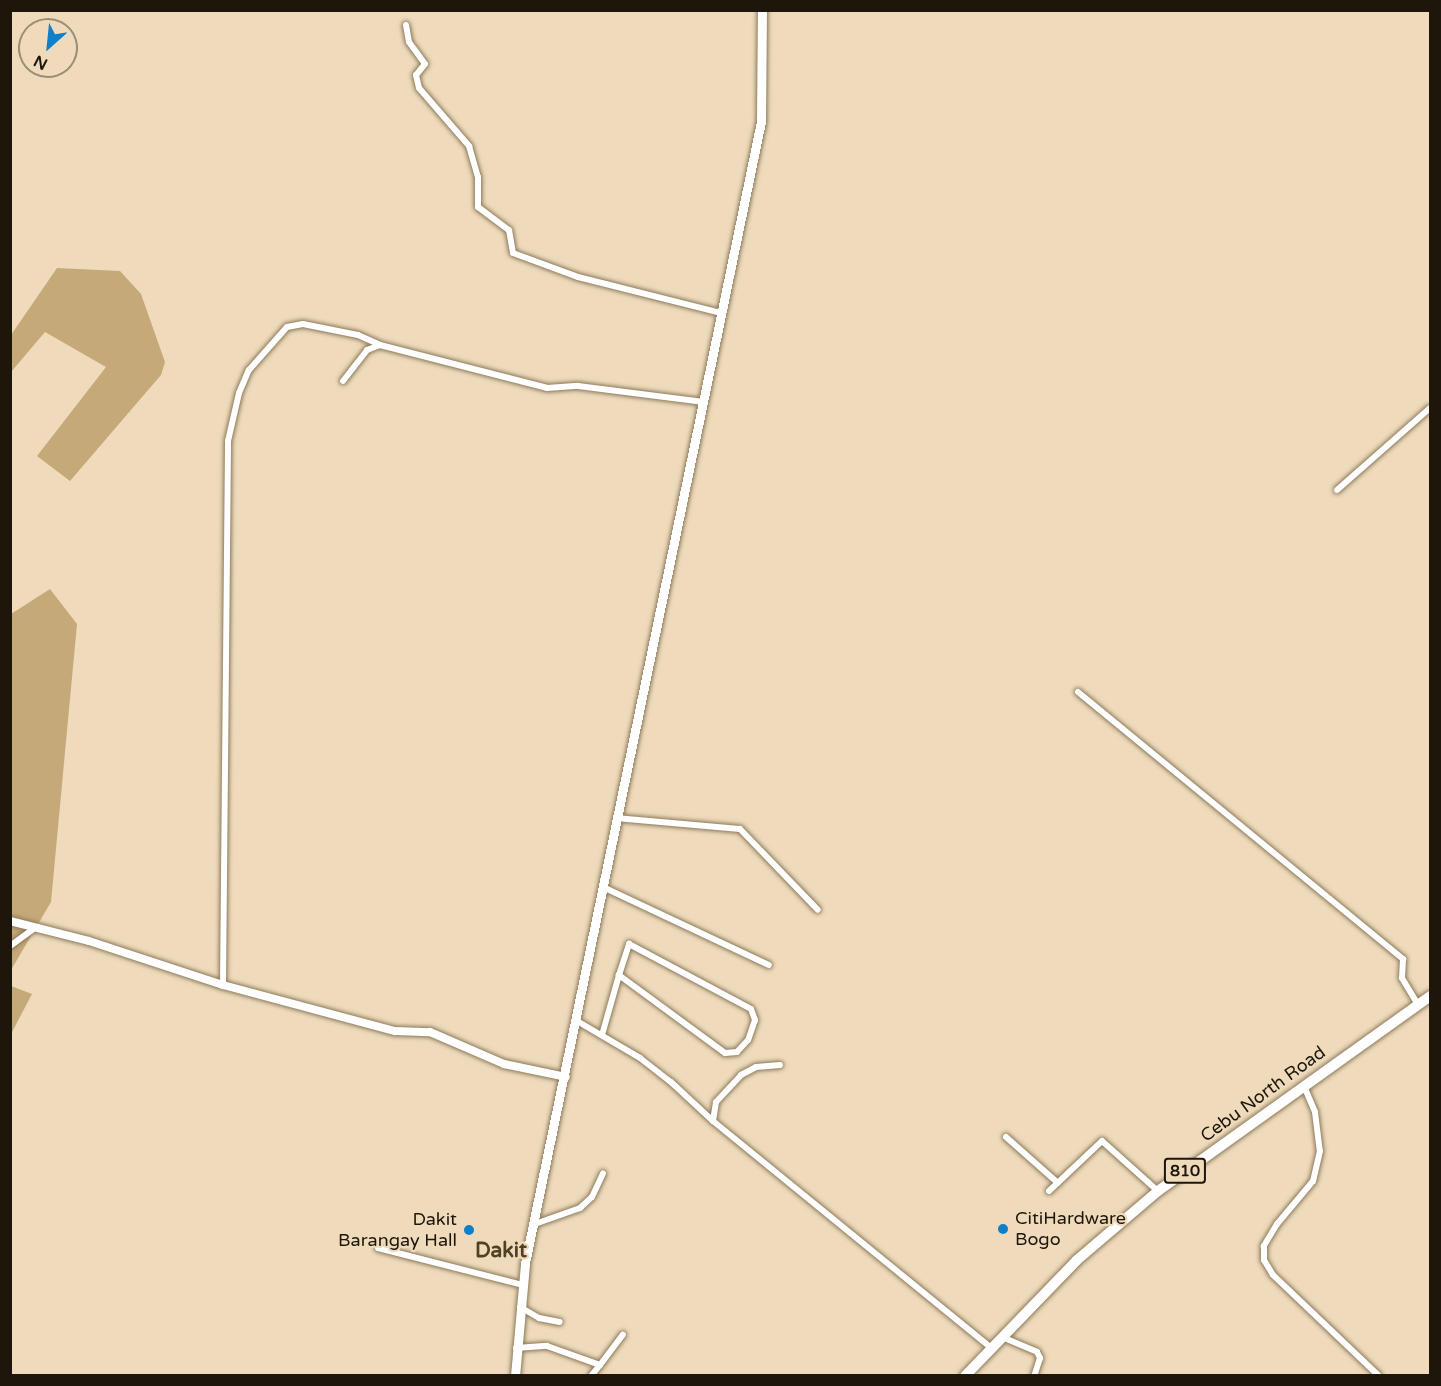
<!DOCTYPE html>
<html>
<head>
<meta charset="utf-8">
<style>
  body { margin:0 }
  #map { position:relative; width:1441px; height:1386px; overflow:hidden; background:#efdbbb; font-family:"Varela Round",sans-serif }
  div>[style] { position:absolute }
  .green>* { inset:0; background:#c6a979 }
  .roads { filter:drop-shadow(0 0 2px #8c7a5c) drop-shadow(0 0 2px #8c7a5c) }
  .minor>* { height:6px; margin:-3px; padding:0 3px; transform-origin:3px; border-radius:3px; background:#fff }
  .tertiary>* { height:8px; margin:-4px; padding:0 4px; transform-origin:4px; border-radius:4px; background:#fff }
  .secondary>* { height:9px; margin:-4.5px; padding:0 4.5px; transform-origin:4.5px; border-radius:4.5px; background:#fff }
  .trunk>* { height:10px; margin:-5px; padding:0 5px; transform-origin:5px; border-radius:5px; background:#fff }
  .dots>* { width:16px; height:16px; translate:-50% -50%; box-sizing:border-box; border:3px solid #efdbbb; border-radius:50% }
  span { translate:-50% -50%; white-space:nowrap; text-align:center; line-height:1.15; -webkit-text-stroke:4.5px #efdbbb; paint-order:stroke }
  .shield-label span { padding:2px 4px; background:#efdbbb; border:2px solid; border-radius:4px; -webkit-text-stroke-width:0 }
  .shield-label { font-size:16px; color:#1d160a; font-weight:700 }
  .street-label { font-size:18px; color:#1d160a }
  .poi-label { font-size:18px; color:#1d160a }
  .left { translate:0 -50%; text-align:left }
  .right { translate:-100% -50%; text-align:right }
  .quarter-label { font-size:21px; color:#514024; font-weight:700 }
  .frame { position:absolute; inset:0; border:12px solid #1d160a; pointer-events:none }
  .north { position:absolute; left:18px; top:18px; width:60px; height:60px; box-sizing:border-box; background:#efdbbb; border:2px solid #9b8c74; border-radius:50%; rotate:207deg; font-size:16px; font-weight:700; line-height:24px; text-align:center; color:#1d160a }
  .north::after { content:''; display:block; margin:auto; width:21px; height:27px; background:#0e7fc8; clip-path:polygon(50% 0,100% 100%,50% 72%,0 100%) }
</style>
</head>
<body>
<div id="map">
  <div class="green">
    <i style="clip-path:polygon(57px 268px,120px 271px,141px 294px,165px 362px,161px 375px,70px 481px,37px 456px,106px 367px,45px 332px,11px 372px,11px 335px)"></i>
    <i style="clip-path:polygon(50px 589px,77px 624px,51px 902px,11px 970px,11px 614px)"></i>
    <i style="clip-path:polygon(11px 986px,32px 994px,11px 1034px,10px 986px)"></i>
  </div>
  <div class="roads">
    <div class="minor">
      <i style="left:406px;top:25px;width:17px;rotate:80deg"></i>
      <i style="left:409px;top:42px;width:27px;rotate:54deg"></i>
      <i style="left:425px;top:64px;width:14px;rotate:129deg"></i>
      <i style="left:416px;top:75px;width:13px;rotate:77deg"></i>
      <i style="left:419px;top:88px;width:77px;rotate:49.2deg"></i>
      <i style="left:469px;top:146px;width:32px;rotate:74deg"></i>
      <i style="left:478px;top:177px;width:30px;rotate:90deg"></i>
      <i style="left:478px;top:207px;width:39px;rotate:37deg"></i>
      <i style="left:509px;top:230px;width:23px;rotate:80deg"></i>
      <i style="left:513px;top:253px;width:69px;rotate:20.3deg"></i>
      <i style="left:578px;top:277px;width:147px;rotate:14.1deg"></i>
      <i style="left:343px;top:381px;width:39px;rotate:-52deg"></i>
      <i style="left:367px;top:350px;width:14px;rotate:-21deg"></i>
      <i style="left:380px;top:345px;width:172px;rotate:14.4deg"></i>
      <i style="left:547px;top:388px;width:31px;rotate:-4deg"></i>
      <i style="left:578px;top:386px;width:127px;rotate:7.2deg"></i>
      <i style="left:1337px;top:490px;width:124px;rotate:-41.4deg"></i>
      <i style="left:1078px;top:692px;width:421px;rotate:39.4deg"></i>
      <i style="left:1403px;top:959px;width:19px;rotate:93deg"></i>
      <i style="left:1402px;top:978px;width:31px;rotate:59deg"></i>
      <i style="left:616px;top:818px;width:124px;rotate:5.1deg"></i>
      <i style="left:740px;top:829px;width:112px;rotate:46.1deg"></i>
      <i style="left:605px;top:888px;width:181px;rotate:25.2deg"></i>
      <i style="left:629px;top:944px;width:138px;rotate:28deg"></i>
      <i style="left:751px;top:1009px;width:12px;rotate:70deg"></i>
      <i style="left:755px;top:1020px;width:21px;rotate:109deg"></i>
      <i style="left:748px;top:1040px;width:16px;rotate:133deg"></i>
      <i style="left:737px;top:1052px;width:12px;rotate:175deg"></i>
      <i style="left:725px;top:1053px;width:132px;rotate:-143.7deg"></i>
      <i style="left:619px;top:975px;width:33px;rotate:-72deg"></i>
      <i style="left:10px;top:946px;width:31px;rotate:-36deg"></i>
      <i style="left:223px;top:985px;width:544px;rotate:-89.47deg"></i>
      <i style="left:228px;top:441px;width:49px;rotate:-77.1deg"></i>
      <i style="left:239px;top:393px;width:25px;rotate:-67deg"></i>
      <i style="left:249px;top:370px;width:57px;rotate:-48.5deg"></i>
      <i style="left:287px;top:327px;width:16px;rotate:-11deg"></i>
      <i style="left:303px;top:324px;width:56px;rotate:11.3deg"></i>
      <i style="left:358px;top:335px;width:24px;rotate:24deg"></i>
      <i style="left:577px;top:1021px;width:73px;rotate:30.4deg"></i>
      <i style="left:640px;top:1058px;width:39px;rotate:38deg"></i>
      <i style="left:671px;top:1082px;width:57px;rotate:42.9deg"></i>
      <i style="left:713px;top:1121px;width:359px;rotate:39.2deg"></i>
      <i style="left:602px;top:1035px;width:62px;rotate:-74.2deg"></i>
      <i style="left:1304px;top:1086px;width:28px;rotate:67deg"></i>
      <i style="left:1315px;top:1112px;width:39px;rotate:83deg"></i>
      <i style="left:1320px;top:1151px;width:31px;rotate:103deg"></i>
      <i style="left:1313px;top:1181px;width:56px;rotate:129.9deg"></i>
      <i style="left:1277px;top:1224px;width:26px;rotate:121deg"></i>
      <i style="left:1264px;top:1246px;width:14px;rotate:90deg"></i>
      <i style="left:1264px;top:1260px;width:17px;rotate:59deg"></i>
      <i style="left:1273px;top:1275px;width:146px;rotate:43.6deg"></i>
      <i style="left:713px;top:1121px;width:19px;rotate:-81deg"></i>
      <i style="left:716px;top:1102px;width:37px;rotate:-47deg"></i>
      <i style="left:741px;top:1075px;width:17px;rotate:-28deg"></i>
      <i style="left:756px;top:1067px;width:24px;rotate:-5deg"></i>
      <i style="left:1006px;top:1137px;width:69px;rotate:41.5deg"></i>
      <i style="left:1049px;top:1191px;width:73px;rotate:-43.3deg"></i>
      <i style="left:1102px;top:1141px;width:75px;rotate:41.8deg"></i>
      <i style="left:532px;top:1225px;width:51px;rotate:-19.5deg"></i>
      <i style="left:580px;top:1208px;width:16px;rotate:-43deg"></i>
      <i style="left:592px;top:1197px;width:26px;rotate:-65deg"></i>
      <i style="left:378px;top:1248px;width:150px;rotate:14.3deg"></i>
      <i style="left:520px;top:1307px;width:22px;rotate:30deg"></i>
      <i style="left:539px;top:1318px;width:21px;rotate:11deg"></i>
      <i style="left:1002px;top:1337px;width:38px;rotate:23deg"></i>
      <i style="left:1037px;top:1352px;width:7px;rotate:63deg"></i>
      <i style="left:1040px;top:1358px;width:19px;rotate:108deg"></i>
      <i style="left:516px;top:1348px;width:31px;rotate:-4deg"></i>
      <i style="left:547px;top:1346px;width:56px;rotate:19.7deg"></i>
      <i style="left:600px;top:1365px;width:38px;rotate:-53deg"></i>
      <i style="left:591px;top:1376px;width:14px;rotate:-51deg"></i>
    </div>
    <div class="tertiary">
      <i style="left:10px;top:921px;width:81px;rotate:14.2deg"></i>
      <i style="left:89px;top:941px;width:141px;rotate:18.2deg"></i>
      <i style="left:223px;top:985px;width:178px;rotate:15deg"></i>
      <i style="left:395px;top:1031px;width:35px;rotate:2deg"></i>
      <i style="left:430px;top:1032px;width:81px;rotate:23.4deg"></i>
      <i style="left:504px;top:1064px;width:63px;rotate:11.8deg"></i>
    </div>
    <div class="secondary">
      <i style="left:515px;top:1376px;width:113px;rotate:-84.9deg"></i>
      <i style="left:525px;top:1263px;width:1166px;rotate:-78.32deg"></i>
      <i style="left:761px;top:121px;width:111px;rotate:-89.5deg"></i>
    </div>
    <div class="trunk">
      <i style="left:965px;top:1376px;width:161px;rotate:-46deg"></i>
      <i style="left:1077px;top:1260px;width:106px;rotate:-40.4deg"></i>
      <i style="left:1158px;top:1191px;width:335px;rotate:-35.6deg"></i>
    </div>
  </div>
  <div class="dots">
    <i style="left:1003px;top:1229px;background:#0e7fc8"></i>
    <i style="left:469px;top:1230px;background:#0e7fc8"></i>
  </div>
  <div class="shield-label">
    <span style="left:1185px;top:1171px">810</span>
  </div>
  <div class="street-label">
    <span style="left:1263px;top:1094px;rotate:-36deg">Cebu North Road</span>
  </div>
  <div class="poi-label">
    <span class="left" style="left:1015px;top:1229px">CitiHardware<br>Bogo</span>
    <span class="right" style="left:457px;top:1230px">Dakit<br>Barangay Hall</span>
  </div>
  <div class="quarter-label">
    <span style="left:501px;top:1251px">Dakit</span>
  </div>
  <div class="frame"></div>
  <div class="north">N</div>
</div>
</body>
</html>
